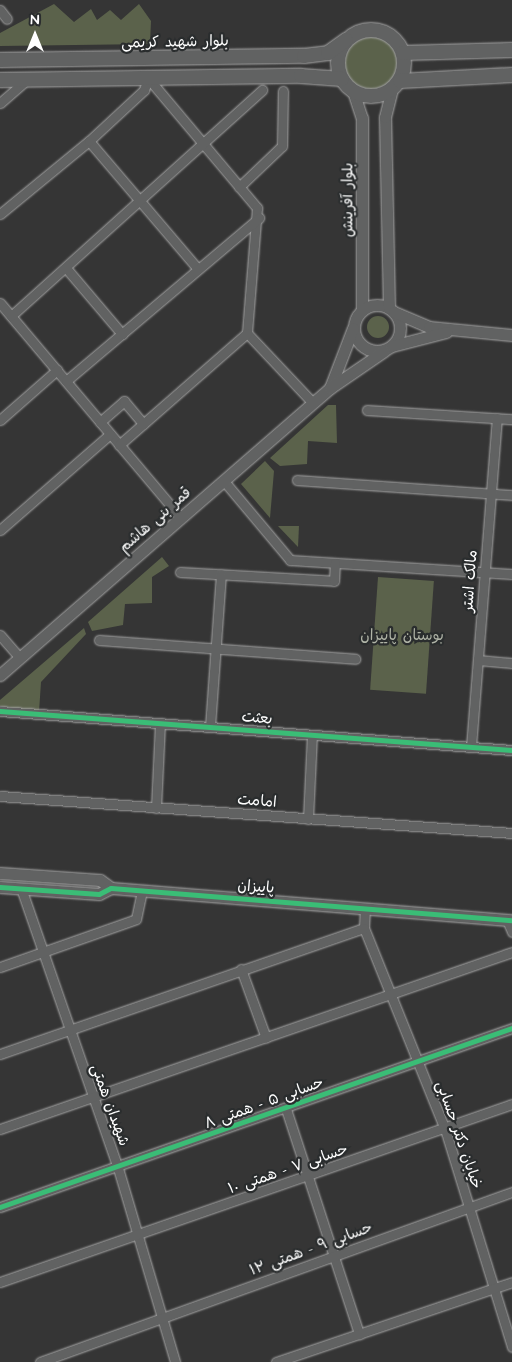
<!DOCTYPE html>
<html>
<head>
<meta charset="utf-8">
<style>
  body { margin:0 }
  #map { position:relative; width:512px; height:1362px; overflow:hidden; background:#353535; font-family:"Architects Daughter","Playpen Sans Arabic",sans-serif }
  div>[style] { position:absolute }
  .green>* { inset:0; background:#5b624b; transform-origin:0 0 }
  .round { border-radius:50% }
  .roads { filter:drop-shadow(0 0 1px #a4a4a4) drop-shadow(0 0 1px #a4a4a4) }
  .minor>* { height:9px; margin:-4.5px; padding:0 4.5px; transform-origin:4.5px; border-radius:4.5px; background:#616262 }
  .tertiary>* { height:11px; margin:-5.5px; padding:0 5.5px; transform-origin:5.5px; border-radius:5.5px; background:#616262 }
  .tertiary>.ring { margin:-5.5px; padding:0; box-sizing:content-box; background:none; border:11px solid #616262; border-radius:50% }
  .primary>* { height:14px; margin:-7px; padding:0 7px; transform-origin:7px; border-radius:7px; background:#616262 }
  .primary>.ring { margin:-7px; padding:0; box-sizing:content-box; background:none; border:14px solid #616262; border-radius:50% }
  .cycleway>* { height:5px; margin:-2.5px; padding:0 2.5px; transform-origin:2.5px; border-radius:2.5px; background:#3abd76 }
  span { translate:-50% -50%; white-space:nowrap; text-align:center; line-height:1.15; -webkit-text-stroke:4.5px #2a2d2e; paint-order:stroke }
  .street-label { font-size:15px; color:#fff }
  .park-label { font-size:15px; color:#b0b4a7 }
  .north { position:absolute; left:10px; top:10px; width:50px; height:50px; -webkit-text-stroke:4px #2a2d2e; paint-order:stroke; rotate:0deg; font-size:14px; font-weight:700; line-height:20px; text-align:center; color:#fff }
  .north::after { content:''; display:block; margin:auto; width:18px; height:22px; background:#fff; clip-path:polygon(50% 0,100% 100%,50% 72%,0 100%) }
</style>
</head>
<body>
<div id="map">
  <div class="green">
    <i style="clip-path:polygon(54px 4px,74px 22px,91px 9px,97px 20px,110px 10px,121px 20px,139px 4px,151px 21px,150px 44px,0 46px,0 33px)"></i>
    <i class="round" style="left:345px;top:37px;width:52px;height:52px"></i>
    <i class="round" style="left:367px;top:316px;width:22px;height:22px"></i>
    <i style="clip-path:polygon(328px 405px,336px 405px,337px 443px,308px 441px,307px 464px,280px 466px,270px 458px)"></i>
    <i style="clip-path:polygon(265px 461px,274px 471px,270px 518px,241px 484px)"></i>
    <i style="clip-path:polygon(278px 526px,299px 526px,298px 547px)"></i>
    <i style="clip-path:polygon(162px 557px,169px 566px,152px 577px,152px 603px,125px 604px,123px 625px,92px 631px,88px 622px)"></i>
    <i style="left:378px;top:577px;width:56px;height:113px;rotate:4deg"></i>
    <i style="clip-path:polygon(84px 628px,86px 634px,41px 682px,39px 712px,0 706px,0 700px)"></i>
  </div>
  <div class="roads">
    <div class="minor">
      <i style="left:0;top:10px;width:11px;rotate:52deg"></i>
      <i style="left:0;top:103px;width:35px;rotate:-41deg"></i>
      <i style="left:89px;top:141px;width:168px;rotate:49.6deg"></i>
      <i style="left:239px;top:187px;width:59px;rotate:-43.6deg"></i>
      <i style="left:282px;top:146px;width:55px;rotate:-89deg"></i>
      <i style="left:0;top:214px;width:115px;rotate:-39.4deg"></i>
      <i style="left:89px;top:141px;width:75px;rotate:-42.8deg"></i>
      <i style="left:144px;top:90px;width:13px;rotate:-72deg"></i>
      <i style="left:148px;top:78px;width:170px;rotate:50deg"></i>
      <i style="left:257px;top:208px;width:125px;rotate:94.6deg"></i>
      <i style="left:66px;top:268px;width:87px;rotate:49.7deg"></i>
      <i style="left:0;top:303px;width:281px;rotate:49.9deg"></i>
      <i style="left:11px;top:316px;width:338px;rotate:-42deg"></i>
      <i style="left:247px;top:333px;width:96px;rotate:46.7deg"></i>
      <i style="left:66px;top:381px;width:253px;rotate:-40.2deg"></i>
      <i style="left:367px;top:410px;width:145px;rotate:3.6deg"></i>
      <i style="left:0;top:420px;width:76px;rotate:-41.3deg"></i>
      <i style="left:100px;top:422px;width:32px;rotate:-41deg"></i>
      <i style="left:124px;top:401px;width:30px;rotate:50deg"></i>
      <i style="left:119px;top:445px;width:170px;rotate:-41.2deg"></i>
      <i style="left:297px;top:480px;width:216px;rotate:4deg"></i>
      <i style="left:224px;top:481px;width:103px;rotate:50.1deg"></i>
      <i style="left:290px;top:560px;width:222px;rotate:3.6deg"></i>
      <i style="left:0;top:530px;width:146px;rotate:-41.1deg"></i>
      <i style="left:180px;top:572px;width:154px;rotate:3.3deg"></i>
      <i style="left:334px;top:581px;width:18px;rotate:-87deg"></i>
      <i style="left:0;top:635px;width:29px;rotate:49deg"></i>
      <i style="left:99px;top:640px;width:257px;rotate:4.2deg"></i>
      <i style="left:478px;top:660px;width:34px;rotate:5deg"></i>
      <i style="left:0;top:711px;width:513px;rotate:4.36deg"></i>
      <i style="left:210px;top:727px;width:153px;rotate:-85.9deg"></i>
      <i style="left:471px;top:747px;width:330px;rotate:-85.5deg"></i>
      <i style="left:0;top:796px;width:513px;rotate:4.13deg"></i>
      <i style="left:156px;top:808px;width:84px;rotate:-87.3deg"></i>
      <i style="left:308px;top:819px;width:84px;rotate:-87.3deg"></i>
      <i style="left:21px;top:888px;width:296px;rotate:70.9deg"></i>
      <i style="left:118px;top:1168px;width:202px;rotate:73.6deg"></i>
      <i style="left:365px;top:908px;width:20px;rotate:93deg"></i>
      <i style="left:364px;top:928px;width:217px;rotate:68.1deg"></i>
      <i style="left:445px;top:1129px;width:228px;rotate:72.9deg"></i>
      <i style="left:507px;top:920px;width:13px;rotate:67deg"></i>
      <i style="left:0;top:967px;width:144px;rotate:-19.4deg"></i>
      <i style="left:136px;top:919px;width:29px;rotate:-78deg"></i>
      <i style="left:241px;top:969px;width:73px;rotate:70.1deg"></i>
      <i style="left:0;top:1054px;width:385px;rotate:-19.1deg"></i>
      <i style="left:286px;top:1109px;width:237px;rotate:72deg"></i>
      <i style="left:0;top:1129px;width:542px;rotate:-19.07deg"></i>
      <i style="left:0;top:1207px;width:542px;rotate:-19.27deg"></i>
      <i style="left:0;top:1282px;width:542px;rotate:-19.17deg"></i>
      <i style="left:40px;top:1362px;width:502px;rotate:-19.81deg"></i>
      <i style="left:276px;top:1362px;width:249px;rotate:-18.7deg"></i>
    </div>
    <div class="tertiary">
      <i style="left:353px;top:91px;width:28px;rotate:72deg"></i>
      <i style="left:362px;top:118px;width:192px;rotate:90deg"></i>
      <i class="ring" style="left:354px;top:305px;width:35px;height:35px"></i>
      <i style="left:389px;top:308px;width:191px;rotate:-91.2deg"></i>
      <i style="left:385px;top:117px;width:30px;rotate:-76deg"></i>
      <i style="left:394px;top:312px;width:38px;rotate:23deg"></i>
      <i style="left:429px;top:327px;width:83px;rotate:5.5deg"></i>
      <i style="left:392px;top:346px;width:56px;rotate:-14.5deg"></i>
      <i style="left:330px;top:388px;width:64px;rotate:-69deg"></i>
      <i style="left:0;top:675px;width:437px;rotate:-41deg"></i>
      <i style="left:330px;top:388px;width:65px;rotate:-34.4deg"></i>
      <i style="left:0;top:873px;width:100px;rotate:4deg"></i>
      <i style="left:100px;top:880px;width:14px;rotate:36deg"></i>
      <i style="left:0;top:887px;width:99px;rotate:4deg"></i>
      <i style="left:99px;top:894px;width:13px;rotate:-27deg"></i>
      <i style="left:111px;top:888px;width:402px;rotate:4.6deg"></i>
    </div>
    <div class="primary">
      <i class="ring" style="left:338px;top:30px;width:52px;height:52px"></i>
      <i style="left:403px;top:53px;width:109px;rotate:-1.6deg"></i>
      <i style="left:0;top:60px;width:304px;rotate:-0.8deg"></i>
      <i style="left:304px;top:56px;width:24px;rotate:-7deg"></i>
      <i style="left:328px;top:53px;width:22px;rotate:-36deg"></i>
      <i style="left:0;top:80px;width:301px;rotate:-0.8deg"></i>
      <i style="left:301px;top:76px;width:41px;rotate:4.2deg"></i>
      <i style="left:400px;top:81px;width:112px;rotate:-3.1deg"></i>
    </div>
  </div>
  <div class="cycleway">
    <i style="left:0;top:711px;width:513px;rotate:4.36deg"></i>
    <i style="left:0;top:887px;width:99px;rotate:4deg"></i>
    <i style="left:99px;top:894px;width:13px;rotate:-27deg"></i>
    <i style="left:111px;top:888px;width:402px;rotate:4.6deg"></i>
    <i style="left:0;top:1207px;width:542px;rotate:-19.27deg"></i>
  </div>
  <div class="street-label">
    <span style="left:175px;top:42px;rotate:-1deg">بلوار شهید کریمی</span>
    <span style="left:348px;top:200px;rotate:-90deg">بلوار آفرینش</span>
    <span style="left:155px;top:520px;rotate:-41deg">قمر بنی هاشم</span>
    <span style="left:470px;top:581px;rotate:-86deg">مالک اشتر</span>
    <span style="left:257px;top:718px;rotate:5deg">بعثت</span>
    <span style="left:257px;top:801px;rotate:4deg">امامت</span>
    <span style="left:256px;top:887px;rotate:4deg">پاییزان</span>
    <span style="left:264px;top:1103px;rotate:-20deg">حسابی ۵ - همتی ۸</span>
    <span style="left:110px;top:1105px;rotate:70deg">شهیدان همتی</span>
    <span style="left:459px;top:1135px;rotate:71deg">خیابان دکتر حسابی</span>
    <span style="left:288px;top:1169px;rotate:-19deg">حسابی ۷ - همتی ۱۰</span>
    <span style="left:311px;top:1249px;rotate:-20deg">حسابی ۹ - همتی ۱۲</span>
  </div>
  <div class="park-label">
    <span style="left:402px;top:636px">بوستان پاییزان</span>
  </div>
  <div class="north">N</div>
</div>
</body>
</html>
